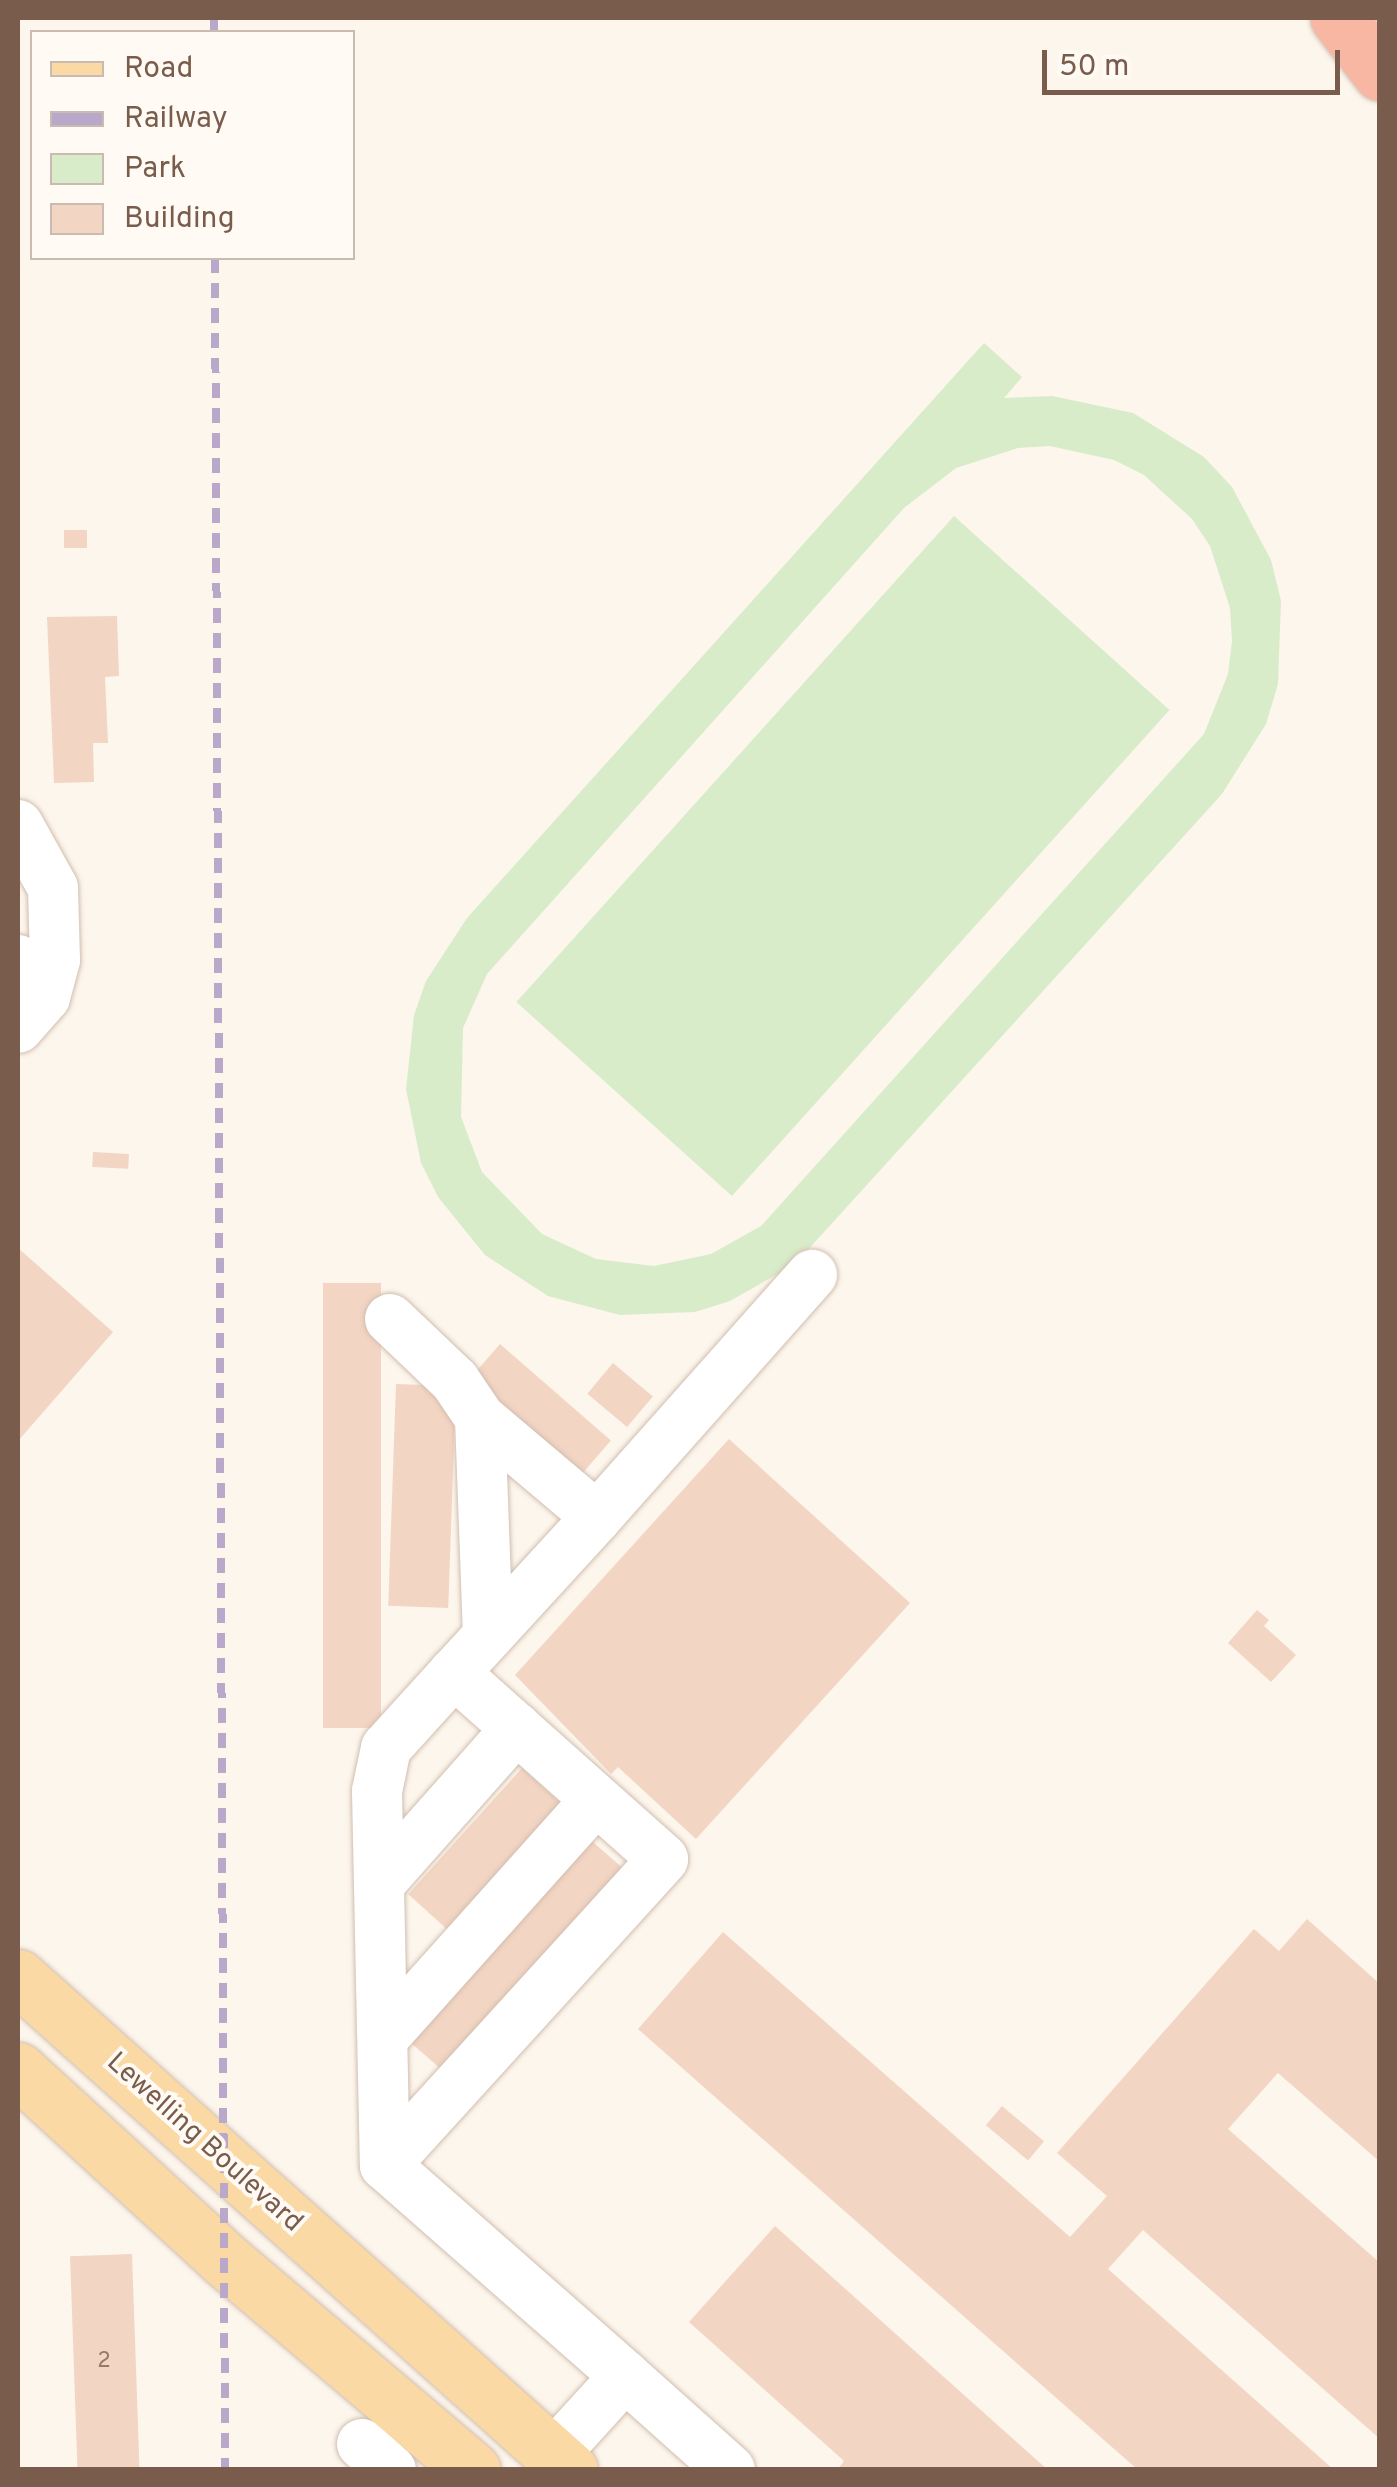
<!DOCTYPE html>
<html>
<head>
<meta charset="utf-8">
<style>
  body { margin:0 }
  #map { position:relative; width:1397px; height:2487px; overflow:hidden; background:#fdf6ec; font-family:Overpass,sans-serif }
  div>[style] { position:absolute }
  .green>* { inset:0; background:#d8ecc9; transform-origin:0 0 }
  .building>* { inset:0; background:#f3d5c3; transform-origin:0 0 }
  .roads { filter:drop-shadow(0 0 2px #d1beb0) drop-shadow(0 0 2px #d1beb0) }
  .minor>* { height:50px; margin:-25px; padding:0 25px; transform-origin:25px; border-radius:25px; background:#fff }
  .major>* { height:55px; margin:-27.5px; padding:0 27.5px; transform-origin:27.5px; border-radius:27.5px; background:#fbd9a5 }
  .highway>* { height:55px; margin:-27.5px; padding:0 27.5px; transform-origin:27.5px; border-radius:27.5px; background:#f7b7a3 }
  .rail>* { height:8px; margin-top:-4px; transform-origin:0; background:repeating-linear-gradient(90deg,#b9a8c9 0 15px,transparent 0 25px) }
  span { translate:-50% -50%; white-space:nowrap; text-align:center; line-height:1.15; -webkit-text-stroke:8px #fffaf3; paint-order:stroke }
  .number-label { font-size:22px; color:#987a6a }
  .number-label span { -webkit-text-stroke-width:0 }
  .street-label { font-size:28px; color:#7a5c4d }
  .frame { position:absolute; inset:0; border:20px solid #7a5c4d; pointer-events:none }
  .legend { position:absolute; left:30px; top:30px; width:325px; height:230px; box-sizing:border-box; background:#fffaf3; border:2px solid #cabbb1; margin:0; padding:12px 18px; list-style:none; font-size:30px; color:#7a5c4d }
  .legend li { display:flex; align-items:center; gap:20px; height:50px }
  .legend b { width:50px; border:2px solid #cabbb1 }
  .scale { position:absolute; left:1042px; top:50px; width:298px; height:45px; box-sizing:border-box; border:5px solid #7a5c4d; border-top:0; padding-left:12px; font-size:30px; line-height:35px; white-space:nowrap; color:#7a5c4d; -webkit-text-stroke:8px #fffaf3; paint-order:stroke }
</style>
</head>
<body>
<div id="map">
  <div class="green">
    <i style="clip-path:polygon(evenodd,984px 343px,1022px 377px,1004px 398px,1052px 396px,1133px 413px,1204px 457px,1232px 487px,1271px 560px,1281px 601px,1278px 684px,1266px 724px,1222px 794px,795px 1264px,730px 1301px,695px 1312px,620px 1315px,548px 1296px,485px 1255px,438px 1197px,421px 1163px,406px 1089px,414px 1015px,426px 981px,467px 918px,984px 343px,1050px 446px,1114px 460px,1144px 475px,1192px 519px,1210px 546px,1230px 608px,1232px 641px,1228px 674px,1204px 734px,761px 1226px,711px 1254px,654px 1266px,596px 1259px,542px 1234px,482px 1172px,461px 1117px,463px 1028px,487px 974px,904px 508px,956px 468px,1018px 448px,1050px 446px)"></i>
    <i style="left:954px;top:516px;width:290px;height:654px;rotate:42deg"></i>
  </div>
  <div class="building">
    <i style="left:64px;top:530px;width:23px;height:18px"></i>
    <i style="clip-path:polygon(117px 616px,119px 676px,105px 677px,108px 743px,93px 743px,94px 782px,54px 783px,47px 617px)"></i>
    <i style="left:93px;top:1152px;width:36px;height:15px;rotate:3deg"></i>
    <i style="clip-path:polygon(18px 1248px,113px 1332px,18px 1441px)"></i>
    <i style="left:323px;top:1283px;width:58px;height:445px"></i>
    <i style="left:500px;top:1344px;width:147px;height:58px;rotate:41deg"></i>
    <i style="left:613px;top:1363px;width:52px;height:40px;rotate:40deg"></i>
    <i style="left:396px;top:1384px;width:60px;height:222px;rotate:2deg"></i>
    <i style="clip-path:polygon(729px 1439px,910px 1603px,696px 1839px,618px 1767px,611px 1774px,515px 1675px)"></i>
    <i style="clip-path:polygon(1257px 1610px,1269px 1620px,1264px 1626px,1296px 1655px,1271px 1682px,1228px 1643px)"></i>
    <i style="left:522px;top:1768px;width:59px;height:170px;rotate:42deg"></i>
    <i style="left:586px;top:1836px;width:62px;height:271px;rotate:41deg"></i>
    <i style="clip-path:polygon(1307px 1919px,1380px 1984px,1380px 2162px,1278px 2073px,1228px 2129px,1380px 2263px,1380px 2439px,1143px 2230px,1108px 2269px,1334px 2470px,1138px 2470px,638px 2029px,723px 1932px,1070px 2237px,1107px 2196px,1057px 2153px,1254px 1929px,1279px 1951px)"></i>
    <i style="left:1002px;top:2106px;width:55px;height:25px;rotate:40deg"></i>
    <i style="clip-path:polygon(775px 2226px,1048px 2470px,837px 2470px,844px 2461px,689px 2322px)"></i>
    <i style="left:132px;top:2254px;width:216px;height:62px;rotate:88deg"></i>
  </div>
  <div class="roads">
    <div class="minor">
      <i style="left:18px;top:825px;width:72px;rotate:60.9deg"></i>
      <i style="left:53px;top:888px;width:72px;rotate:88.4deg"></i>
      <i style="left:55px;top:960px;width:38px;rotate:105deg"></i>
      <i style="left:18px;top:960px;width:46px;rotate:53.9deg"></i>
      <i style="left:45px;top:997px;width:41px;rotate:131.1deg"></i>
      <i style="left:390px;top:1319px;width:90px;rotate:43.6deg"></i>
      <i style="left:455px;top:1381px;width:45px;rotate:56deg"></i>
      <i style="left:480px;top:1418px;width:153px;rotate:40.2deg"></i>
      <i style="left:597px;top:1517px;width:212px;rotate:132.5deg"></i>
      <i style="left:480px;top:1418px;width:218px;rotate:87.9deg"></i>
      <i style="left:597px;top:1517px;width:324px;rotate:-48.4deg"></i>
      <i style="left:379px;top:1884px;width:208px;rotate:-48.5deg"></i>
      <i style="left:383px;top:2038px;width:319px;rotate:-48.2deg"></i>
      <i style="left:385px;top:2165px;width:413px;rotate:-47.7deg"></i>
      <i style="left:663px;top:1859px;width:280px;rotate:-138.3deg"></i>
      <i style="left:454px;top:1673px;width:101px;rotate:132.2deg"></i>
      <i style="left:386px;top:1748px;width:44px;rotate:101.8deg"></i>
      <i style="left:377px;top:1791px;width:374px;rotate:88.8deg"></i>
      <i style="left:385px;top:2165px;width:320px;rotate:41.3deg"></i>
      <i style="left:625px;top:2376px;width:107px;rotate:132.3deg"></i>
      <i style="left:625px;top:2376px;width:141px;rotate:41.8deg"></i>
      <i style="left:362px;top:2444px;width:39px;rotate:42deg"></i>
    </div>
    <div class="major">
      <i style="left:18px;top:1977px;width:740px;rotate:41.77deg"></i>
      <i style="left:18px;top:2070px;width:280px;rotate:42.5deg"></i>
      <i style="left:224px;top:2259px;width:326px;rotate:40.3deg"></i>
    </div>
    <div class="highway">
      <i style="left:1338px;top:18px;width:69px;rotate:52.6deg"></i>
    </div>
  </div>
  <div class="rail">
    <i style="left:214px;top:18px;width:14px;rotate:90deg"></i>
    <i style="left:215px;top:258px;width:2212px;rotate:89.74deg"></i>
  </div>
  <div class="number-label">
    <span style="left:104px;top:2362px">2</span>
  </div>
  <div class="street-label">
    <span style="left:204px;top:2143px;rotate:42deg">Lewelling Boulevard</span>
  </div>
  <div class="frame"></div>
  <ul class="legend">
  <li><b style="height:12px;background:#fbd9a5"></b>Road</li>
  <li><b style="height:12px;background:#b9a8c9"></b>Railway</li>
  <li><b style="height:28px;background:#d8ecc9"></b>Park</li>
  <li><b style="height:28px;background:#f3d5c3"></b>Building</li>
  </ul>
  <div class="scale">50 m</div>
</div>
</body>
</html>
